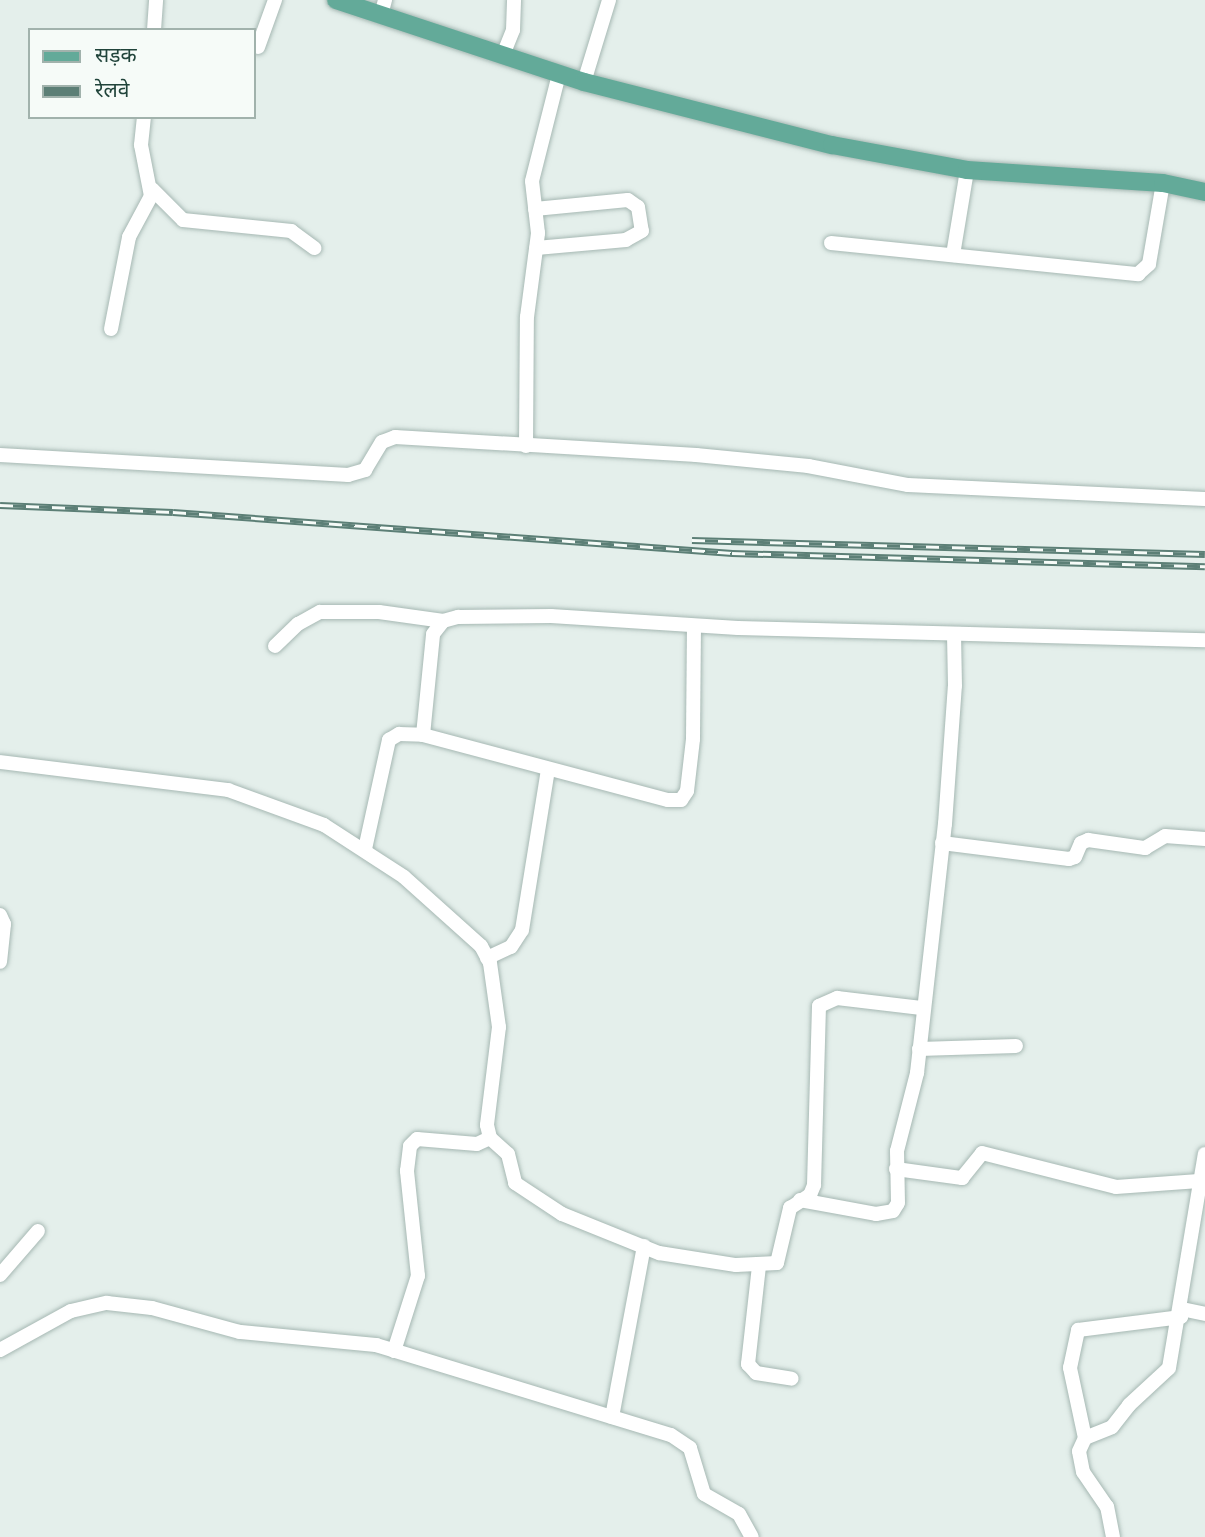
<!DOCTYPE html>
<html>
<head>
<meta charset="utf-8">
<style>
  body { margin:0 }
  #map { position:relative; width:1205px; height:1537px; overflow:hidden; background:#e4efeb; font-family:Karla,"Noto Sans Devanagari",sans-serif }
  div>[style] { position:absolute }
  .roads { filter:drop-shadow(0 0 2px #a6b8b3) drop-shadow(0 0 2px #a6b8b3) }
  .minor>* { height:14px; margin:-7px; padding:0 7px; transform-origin:7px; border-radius:7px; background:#fff }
  .major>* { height:18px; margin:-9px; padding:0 9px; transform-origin:9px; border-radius:9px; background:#63aa99 }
  .rail>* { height:7px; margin-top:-3.5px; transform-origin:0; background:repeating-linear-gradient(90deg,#f6fbf8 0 13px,#5c7f76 0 26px); box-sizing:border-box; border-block:2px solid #5c7f76 }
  span { translate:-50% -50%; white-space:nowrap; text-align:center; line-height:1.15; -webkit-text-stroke:5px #f6fbf8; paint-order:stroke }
  .legend { position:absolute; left:28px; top:28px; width:228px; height:91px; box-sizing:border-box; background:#f6fbf8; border:2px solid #a1b2ac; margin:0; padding:9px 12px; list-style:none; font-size:21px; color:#21443b }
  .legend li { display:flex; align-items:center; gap:14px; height:35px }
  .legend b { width:35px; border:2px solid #a1b2ac }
</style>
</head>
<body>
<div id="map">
  <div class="roads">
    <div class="minor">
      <i style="left:381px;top:15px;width:16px;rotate:-75deg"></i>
      <i style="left:154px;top:30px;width:30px;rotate:-86deg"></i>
      <i style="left:258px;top:47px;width:50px;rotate:-70.1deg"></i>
      <i style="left:503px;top:55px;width:27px;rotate:-68deg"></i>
      <i style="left:513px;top:30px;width:30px;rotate:-88deg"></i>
      <i style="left:584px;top:82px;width:86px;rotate:-73deg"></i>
      <i style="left:152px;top:189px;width:44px;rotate:45deg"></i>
      <i style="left:183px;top:220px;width:109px;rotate:5.8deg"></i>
      <i style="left:291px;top:231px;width:29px;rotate:36deg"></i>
      <i style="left:535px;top:209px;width:93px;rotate:-5.5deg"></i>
      <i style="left:628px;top:200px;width:12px;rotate:35deg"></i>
      <i style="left:638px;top:207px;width:24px;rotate:81deg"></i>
      <i style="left:642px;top:231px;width:18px;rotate:151deg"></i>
      <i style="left:626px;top:240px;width:90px;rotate:174.9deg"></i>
      <i style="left:831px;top:243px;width:309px;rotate:5.8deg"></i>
      <i style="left:1138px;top:274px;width:15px;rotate:-42deg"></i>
      <i style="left:1149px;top:264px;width:82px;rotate:-80.2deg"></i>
      <i style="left:953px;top:255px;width:86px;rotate:-80.6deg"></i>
      <i style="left:111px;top:329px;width:94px;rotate:-78.9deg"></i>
      <i style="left:129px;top:237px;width:47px;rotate:-61.8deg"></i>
      <i style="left:151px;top:196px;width:52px;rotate:-101.1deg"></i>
      <i style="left:141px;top:145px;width:28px;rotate:-84deg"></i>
      <i style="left:526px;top:446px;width:129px;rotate:-89.6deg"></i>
      <i style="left:527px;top:317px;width:85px;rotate:-82.5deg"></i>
      <i style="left:538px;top:233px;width:52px;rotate:-96.6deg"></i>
      <i style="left:532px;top:181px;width:110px;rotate:-75.8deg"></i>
      <i style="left:0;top:455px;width:349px;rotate:3.3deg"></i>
      <i style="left:348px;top:475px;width:18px;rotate:-16deg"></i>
      <i style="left:365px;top:470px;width:33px;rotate:-59deg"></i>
      <i style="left:382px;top:442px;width:14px;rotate:-21deg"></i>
      <i style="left:395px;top:437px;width:302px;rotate:3.4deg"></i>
      <i style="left:696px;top:455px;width:113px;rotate:5.6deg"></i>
      <i style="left:808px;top:466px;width:102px;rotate:10.8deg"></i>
      <i style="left:908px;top:485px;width:297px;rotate:2.7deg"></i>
      <i style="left:275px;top:646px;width:32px;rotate:-44deg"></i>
      <i style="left:298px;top:624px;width:25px;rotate:-29deg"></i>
      <i style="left:320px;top:612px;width:59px"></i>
      <i style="left:379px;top:612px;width:65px;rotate:8deg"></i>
      <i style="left:423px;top:735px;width:101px;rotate:-84.3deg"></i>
      <i style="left:433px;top:634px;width:16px;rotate:-52deg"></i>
      <i style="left:443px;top:621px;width:16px;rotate:-15deg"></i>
      <i style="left:458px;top:617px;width:93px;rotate:-0.6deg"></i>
      <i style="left:551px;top:616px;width:187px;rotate:3.7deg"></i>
      <i style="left:738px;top:628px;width:467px;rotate:1.5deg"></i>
      <i style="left:0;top:762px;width:230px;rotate:7deg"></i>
      <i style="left:228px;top:790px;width:102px;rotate:20deg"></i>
      <i style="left:324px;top:825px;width:95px;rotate:33deg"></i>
      <i style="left:404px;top:877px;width:103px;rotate:41.9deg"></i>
      <i style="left:481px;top:946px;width:19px;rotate:62deg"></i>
      <i style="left:490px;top:963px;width:65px;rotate:82deg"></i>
      <i style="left:499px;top:1027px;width:99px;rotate:97deg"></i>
      <i style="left:487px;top:1125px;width:13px;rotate:77deg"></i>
      <i style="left:490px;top:1138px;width:24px;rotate:42deg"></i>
      <i style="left:508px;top:1154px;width:30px;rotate:76deg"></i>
      <i style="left:515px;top:1183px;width:56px;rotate:33.4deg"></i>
      <i style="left:562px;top:1214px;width:105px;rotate:21.9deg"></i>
      <i style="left:659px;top:1253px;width:78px;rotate:8.9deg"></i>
      <i style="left:736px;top:1265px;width:41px;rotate:-2.8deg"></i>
      <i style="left:777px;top:1263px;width:57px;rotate:-76.7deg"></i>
      <i style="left:790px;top:1208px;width:24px;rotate:-33deg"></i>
      <i style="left:810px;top:1195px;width:11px;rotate:-68deg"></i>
      <i style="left:814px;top:1185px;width:179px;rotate:-88.4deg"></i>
      <i style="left:819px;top:1006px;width:20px;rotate:-24deg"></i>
      <i style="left:837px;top:998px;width:85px;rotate:6.8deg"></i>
      <i style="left:942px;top:843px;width:128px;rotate:7.2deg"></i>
      <i style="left:1069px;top:859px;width:6px;rotate:-18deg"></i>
      <i style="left:1075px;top:857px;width:15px;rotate:-67deg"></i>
      <i style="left:1081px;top:843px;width:8px;rotate:-23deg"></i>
      <i style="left:1088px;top:840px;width:58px;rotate:8deg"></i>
      <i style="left:1145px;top:848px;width:23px;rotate:-31deg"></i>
      <i style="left:1165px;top:836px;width:40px;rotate:4.3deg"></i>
      <i style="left:365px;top:849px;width:112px;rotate:-77.6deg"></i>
      <i style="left:389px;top:740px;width:12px;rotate:-31deg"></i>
      <i style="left:399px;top:734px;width:24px;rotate:2deg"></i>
      <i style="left:423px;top:735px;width:253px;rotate:14.9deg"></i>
      <i style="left:668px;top:800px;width:13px"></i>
      <i style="left:681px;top:800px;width:11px;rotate:-56deg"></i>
      <i style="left:687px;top:791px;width:52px;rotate:-83.4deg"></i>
      <i style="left:693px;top:739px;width:112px;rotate:-89.5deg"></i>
      <i style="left:0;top:915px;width:10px;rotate:66deg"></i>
      <i style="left:4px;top:924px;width:38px;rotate:96deg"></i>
      <i style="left:487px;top:958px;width:26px;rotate:-25deg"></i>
      <i style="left:511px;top:947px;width:20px;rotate:-57deg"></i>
      <i style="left:522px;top:930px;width:162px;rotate:-80.8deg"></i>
      <i style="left:919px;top:1049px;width:97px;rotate:-1.8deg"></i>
      <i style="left:896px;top:1169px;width:67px;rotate:7.8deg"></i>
      <i style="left:962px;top:1178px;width:32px;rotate:-51deg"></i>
      <i style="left:982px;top:1153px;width:138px;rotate:14.2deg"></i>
      <i style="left:1116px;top:1187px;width:83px;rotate:-4.1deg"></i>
      <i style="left:800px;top:1200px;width:77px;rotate:10.4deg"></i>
      <i style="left:876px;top:1214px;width:17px;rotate:-10deg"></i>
      <i style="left:893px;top:1211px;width:9px;rotate:-58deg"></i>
      <i style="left:898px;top:1203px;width:52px;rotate:-91.1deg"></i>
      <i style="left:897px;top:1151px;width:81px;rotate:-75.6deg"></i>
      <i style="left:917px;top:1073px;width:251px;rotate:-83.6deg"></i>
      <i style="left:945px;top:824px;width:138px;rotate:-85.9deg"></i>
      <i style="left:955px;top:686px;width:52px;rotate:-91.1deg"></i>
      <i style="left:759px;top:1266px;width:99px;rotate:96.4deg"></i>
      <i style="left:748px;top:1364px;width:12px;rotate:48deg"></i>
      <i style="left:756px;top:1373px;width:36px;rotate:9deg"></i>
      <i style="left:0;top:1275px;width:58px;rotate:-49.2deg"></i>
      <i style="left:1182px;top:1309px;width:24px;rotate:12deg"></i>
      <i style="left:0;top:1350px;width:81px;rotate:-28.8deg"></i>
      <i style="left:71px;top:1311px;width:37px;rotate:-13deg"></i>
      <i style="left:107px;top:1303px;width:45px;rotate:6.3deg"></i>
      <i style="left:152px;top:1308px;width:91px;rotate:15.3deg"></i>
      <i style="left:240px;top:1332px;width:137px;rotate:5.5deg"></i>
      <i style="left:376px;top:1345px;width:308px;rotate:17deg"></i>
      <i style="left:671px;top:1435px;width:23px;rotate:34deg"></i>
      <i style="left:690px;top:1448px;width:48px;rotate:73.1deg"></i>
      <i style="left:704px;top:1494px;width:40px;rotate:29.7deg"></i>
      <i style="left:739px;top:1514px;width:26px;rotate:61deg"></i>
      <i style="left:394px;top:1351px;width:79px;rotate:-72.3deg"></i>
      <i style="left:418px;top:1276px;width:106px;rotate:-96deg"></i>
      <i style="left:407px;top:1171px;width:25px;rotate:-83deg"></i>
      <i style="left:410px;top:1146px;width:10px;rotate:-45deg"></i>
      <i style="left:417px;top:1139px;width:60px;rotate:4.8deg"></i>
      <i style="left:477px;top:1144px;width:14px;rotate:-25deg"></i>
      <i style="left:612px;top:1417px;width:174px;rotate:-79.4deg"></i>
      <i style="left:1085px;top:1438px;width:72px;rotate:-102.1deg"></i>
      <i style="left:1070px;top:1368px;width:39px;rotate:-78deg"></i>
      <i style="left:1078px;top:1330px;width:104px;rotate:-7.2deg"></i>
      <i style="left:1113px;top:1537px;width:31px;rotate:-101deg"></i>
      <i style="left:1107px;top:1507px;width:42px;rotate:-124.4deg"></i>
      <i style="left:1083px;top:1472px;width:21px;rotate:-101deg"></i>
      <i style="left:1079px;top:1451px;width:14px;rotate:-65deg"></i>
      <i style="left:1085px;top:1438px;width:29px;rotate:-22deg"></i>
      <i style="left:1112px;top:1427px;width:28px;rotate:-52deg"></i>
      <i style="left:1129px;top:1405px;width:54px;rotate:-42.8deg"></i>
      <i style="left:1169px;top:1368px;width:217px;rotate:-80.5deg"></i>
    </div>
    <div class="major">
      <i style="left:336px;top:0;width:261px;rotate:18.3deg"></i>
      <i style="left:584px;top:82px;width:256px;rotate:14.3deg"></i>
      <i style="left:832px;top:145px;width:137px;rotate:10.5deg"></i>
      <i style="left:967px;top:170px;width:196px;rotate:3.8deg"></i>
      <i style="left:1163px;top:183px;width:43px;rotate:12.1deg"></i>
    </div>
  </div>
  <div class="rail">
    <i style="left:0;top:505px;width:173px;rotate:2.3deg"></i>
    <i style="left:173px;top:512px;width:561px;rotate:4.19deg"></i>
    <i style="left:732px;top:553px;width:473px;rotate:1.6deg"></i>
    <i style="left:692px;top:540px;width:513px;rotate:1.56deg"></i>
  </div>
  <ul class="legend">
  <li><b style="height:9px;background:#63aa99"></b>सड़क</li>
  <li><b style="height:9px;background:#5c7f76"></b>रेलवे</li>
  </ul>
</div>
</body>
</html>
